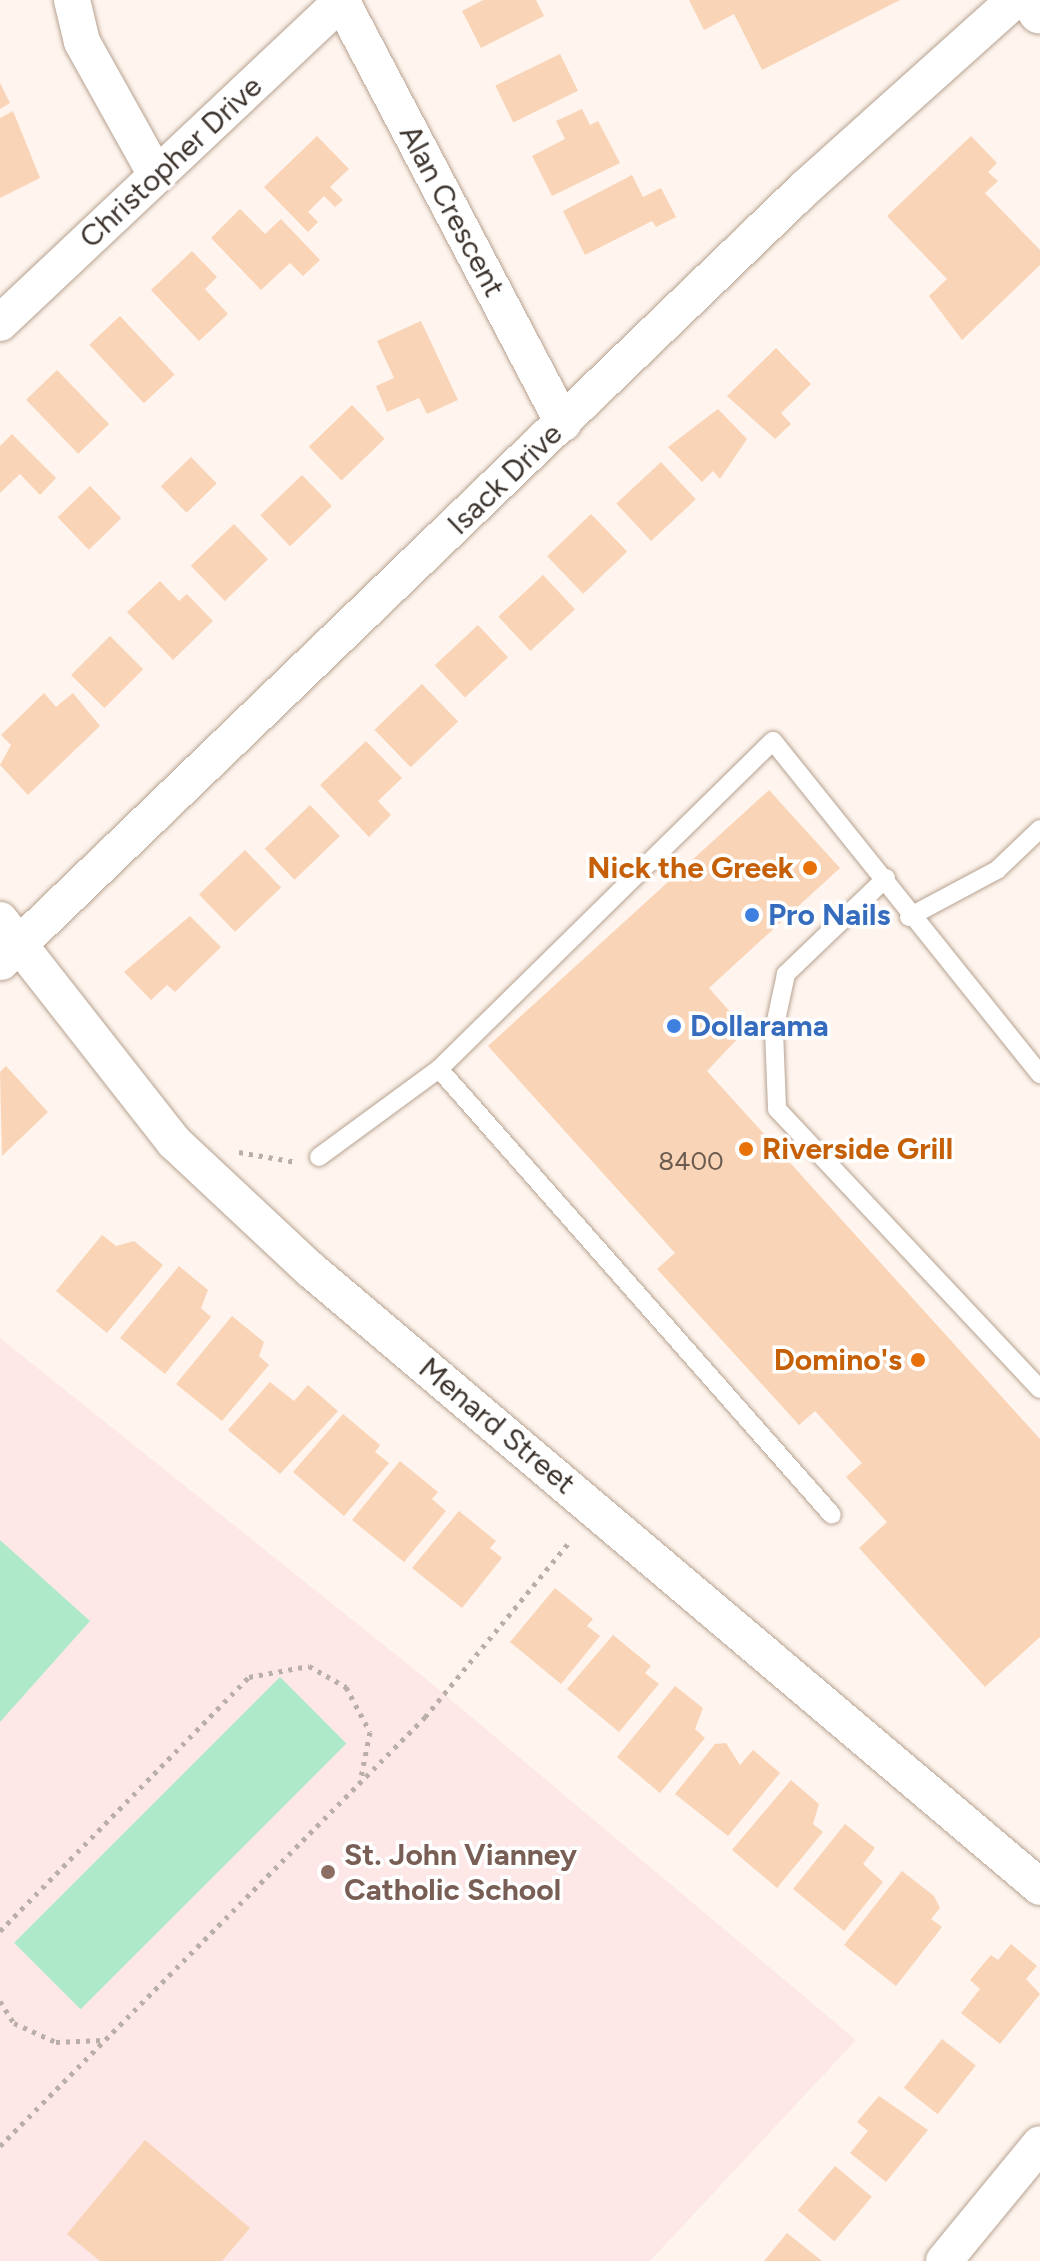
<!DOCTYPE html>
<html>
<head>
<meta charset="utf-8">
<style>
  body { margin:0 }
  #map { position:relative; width:1040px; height:2261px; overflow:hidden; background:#fff5ee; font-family:Figtree,sans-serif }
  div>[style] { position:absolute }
  .education>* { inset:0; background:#fde7e7 }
  .green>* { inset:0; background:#aeeaca; transform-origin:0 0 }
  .building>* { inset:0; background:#f9d4b7; transform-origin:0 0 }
  .path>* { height:5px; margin-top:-2.5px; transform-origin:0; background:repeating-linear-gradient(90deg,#b9afa8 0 4px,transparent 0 10px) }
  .roads { filter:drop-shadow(0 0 2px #b7a291) drop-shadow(0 0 2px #b7a291) }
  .lane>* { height:18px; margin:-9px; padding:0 9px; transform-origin:9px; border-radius:9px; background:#fff }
  .street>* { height:36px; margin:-18px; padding:0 18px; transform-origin:18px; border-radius:18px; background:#fff }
  .secondary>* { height:44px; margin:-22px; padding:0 22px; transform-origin:22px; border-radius:22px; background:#fff }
  .dots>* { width:22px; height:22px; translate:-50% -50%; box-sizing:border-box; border:4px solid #fff; border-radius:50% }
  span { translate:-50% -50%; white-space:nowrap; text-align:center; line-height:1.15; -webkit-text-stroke:7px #fff; paint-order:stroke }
  .number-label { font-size:26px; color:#6c5c50 }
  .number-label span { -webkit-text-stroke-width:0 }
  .street-label { font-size:30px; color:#3d342e }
  .food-label { font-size:30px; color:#c56008; font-weight:700 }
  .right { translate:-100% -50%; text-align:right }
  .left { translate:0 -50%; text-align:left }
  .shop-label { font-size:30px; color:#366cbe; font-weight:700 }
  .education-label { font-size:30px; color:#785e54; font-weight:700 }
</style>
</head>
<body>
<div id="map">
  <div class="education">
    <i style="clip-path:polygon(0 1338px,420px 1674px,856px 2040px,650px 2261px,0 2261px)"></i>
  </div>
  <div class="green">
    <i style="clip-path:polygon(0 1540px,90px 1621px,0 1722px)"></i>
    <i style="left:280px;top:1677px;width:94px;height:376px;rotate:45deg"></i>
  </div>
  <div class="building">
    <i style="clip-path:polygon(483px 0,536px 0,544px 16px,481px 48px,462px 11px)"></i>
    <i style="clip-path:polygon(689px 0,900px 0,762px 70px,734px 14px,704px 30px)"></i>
    <i style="left:560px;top:54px;width:41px;height:72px;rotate:64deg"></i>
    <i style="clip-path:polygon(0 83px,10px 103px,0 109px)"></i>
    <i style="clip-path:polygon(582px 109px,590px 125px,598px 121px,620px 163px,552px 196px,532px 156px,565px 139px,556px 121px)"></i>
    <i style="clip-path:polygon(13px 111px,40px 178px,0 198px,0 118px)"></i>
    <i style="clip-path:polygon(317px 136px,349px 169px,330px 187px,343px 200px,335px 207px,324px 196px,308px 212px,318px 222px,308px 232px,264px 187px)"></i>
    <i style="clip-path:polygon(971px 136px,997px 163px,988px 172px,998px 181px,985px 193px,1040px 250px,1040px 265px,962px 340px,929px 296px,947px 279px,887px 216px)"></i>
    <i style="clip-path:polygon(632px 175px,643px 197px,661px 188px,676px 217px,656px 227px,652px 221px,585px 255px,563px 211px)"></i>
    <i style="clip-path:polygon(240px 209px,265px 234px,281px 219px,320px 260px,303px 276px,290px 263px,261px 290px,211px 238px)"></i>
    <i style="clip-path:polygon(192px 251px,217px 277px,205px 289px,228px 314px,199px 341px,151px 290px)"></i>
    <i style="left:120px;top:316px;width:80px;height:42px;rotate:47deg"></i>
    <i style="clip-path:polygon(421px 321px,458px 400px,427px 414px,419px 398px,387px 412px,376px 386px,394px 378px,377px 341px)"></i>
    <i style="clip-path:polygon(776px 348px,811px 384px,781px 413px,791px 424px,775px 439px,727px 396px)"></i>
    <i style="left:57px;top:370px;width:75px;height:43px;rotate:46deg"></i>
    <i style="left:352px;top:405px;width:47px;height:60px;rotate:46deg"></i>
    <i style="clip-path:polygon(718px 409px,747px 439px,720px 479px,713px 471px,702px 482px,668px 447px)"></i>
    <i style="clip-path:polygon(12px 434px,56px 478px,40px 495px,20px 474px,0 493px,0 446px)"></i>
    <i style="left:191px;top:457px;width:37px;height:42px;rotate:46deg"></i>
    <i style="left:661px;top:462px;width:51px;height:61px;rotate:47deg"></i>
    <i style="left:302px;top:475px;width:43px;height:58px;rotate:46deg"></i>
    <i style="left:90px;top:486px;width:45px;height:45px;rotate:46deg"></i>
    <i style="left:591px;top:514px;width:52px;height:61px;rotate:46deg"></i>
    <i style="left:234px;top:524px;width:49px;height:60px;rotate:46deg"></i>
    <i style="left:543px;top:575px;width:47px;height:61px;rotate:47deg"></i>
    <i style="clip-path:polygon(160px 581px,179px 601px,187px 594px,213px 621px,173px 660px,127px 612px)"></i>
    <i style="left:478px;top:625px;width:44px;height:59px;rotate:47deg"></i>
    <i style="left:110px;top:636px;width:47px;height:55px;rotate:45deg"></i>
    <i style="left:422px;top:684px;width:52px;height:66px;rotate:46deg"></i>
    <i style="clip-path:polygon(44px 693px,56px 707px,73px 693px,100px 726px,28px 795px,0 765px,11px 745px,1px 735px)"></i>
    <i style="clip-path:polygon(366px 741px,402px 778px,378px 801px,391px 815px,369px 837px,320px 785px)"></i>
    <i style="clip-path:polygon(769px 790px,840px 868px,709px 988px,746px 1030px,707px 1071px,1040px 1439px,1040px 1637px,985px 1687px,859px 1548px,887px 1522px,846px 1477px,862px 1463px,815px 1411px,799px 1425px,657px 1269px,675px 1253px,488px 1046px)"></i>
    <i style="left:310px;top:805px;width:43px;height:63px;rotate:46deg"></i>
    <i style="left:245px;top:850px;width:52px;height:64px;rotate:46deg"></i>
    <i style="clip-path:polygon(190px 916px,221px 947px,175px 992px,167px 985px,151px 1000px,124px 972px)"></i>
    <i style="clip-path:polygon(6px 1066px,48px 1112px,2px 1156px,0 1072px)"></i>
    <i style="clip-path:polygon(102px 1235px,116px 1246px,134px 1241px,163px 1265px,107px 1333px,56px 1291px)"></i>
    <i style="clip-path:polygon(179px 1266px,208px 1290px,201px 1308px,211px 1317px,165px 1374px,120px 1338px)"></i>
    <i style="clip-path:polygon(232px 1316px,264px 1342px,259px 1356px,269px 1365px,222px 1421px,176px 1384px)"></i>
    <i style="clip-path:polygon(270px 1382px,294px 1401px,308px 1385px,338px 1411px,280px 1474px,228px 1430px)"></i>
    <i style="clip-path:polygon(343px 1414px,380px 1445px,375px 1452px,389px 1463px,344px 1516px,293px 1472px)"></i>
    <i style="clip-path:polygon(400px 1461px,438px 1492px,432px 1499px,446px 1511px,404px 1562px,352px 1520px)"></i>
    <i style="clip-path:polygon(459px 1511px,496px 1541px,490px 1548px,502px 1558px,462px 1608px,412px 1568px)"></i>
    <i style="clip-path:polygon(555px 1588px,593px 1619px,587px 1626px,600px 1636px,561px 1684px,510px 1642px)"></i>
    <i style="clip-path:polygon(613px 1635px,651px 1666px,645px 1673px,659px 1684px,619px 1732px,567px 1689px)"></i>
    <i style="clip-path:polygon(675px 1686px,703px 1708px,695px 1729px,705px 1738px,660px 1793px,617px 1757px)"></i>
    <i style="clip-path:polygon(726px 1743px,740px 1765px,753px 1750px,780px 1773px,728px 1836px,675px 1794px,715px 1744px)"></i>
    <i style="clip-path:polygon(791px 1780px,819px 1804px,813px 1824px,823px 1832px,777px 1888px,732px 1850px)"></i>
    <i style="clip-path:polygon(845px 1824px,875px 1848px,863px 1864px,883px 1882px,844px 1931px,793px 1889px)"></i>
    <i style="clip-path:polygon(902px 1871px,934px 1896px,940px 1908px,931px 1919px,942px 1927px,896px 1986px,844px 1945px)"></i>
    <i style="clip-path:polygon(1011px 1944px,1037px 1966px,1026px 1979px,1040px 1994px,1000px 2044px,961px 2013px,980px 1989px,970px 1980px,991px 1955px,998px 1960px)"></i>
    <i style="left:942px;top:2039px;width:43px;height:62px;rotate:38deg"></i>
    <i style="clip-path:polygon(879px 2096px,928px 2130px,886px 2182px,850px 2153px,868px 2131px,857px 2122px)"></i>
    <i style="clip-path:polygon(145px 2140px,250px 2228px,222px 2261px,100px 2261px,67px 2234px)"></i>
    <i style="left:835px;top:2166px;width:48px;height:58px;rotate:40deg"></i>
    <i style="clip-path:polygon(787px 2233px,822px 2261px,764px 2261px)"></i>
  </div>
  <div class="path">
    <i style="left:239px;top:1152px;width:58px;rotate:10deg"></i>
    <i style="left:0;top:1931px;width:356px;rotate:-45.6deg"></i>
    <i style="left:249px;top:1677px;width:61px;rotate:-10.4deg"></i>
    <i style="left:309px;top:1666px;width:43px;rotate:29.6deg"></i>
    <i style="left:346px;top:1687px;width:51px;rotate:61.9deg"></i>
    <i style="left:370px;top:1732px;width:51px;rotate:101.3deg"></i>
    <i style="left:0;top:2001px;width:26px;rotate:58deg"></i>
    <i style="left:14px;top:2023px;width:46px;rotate:24.3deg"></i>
    <i style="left:56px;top:2042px;width:47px;rotate:-2.4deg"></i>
    <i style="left:0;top:2146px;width:604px;rotate:-45.27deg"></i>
    <i style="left:425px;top:1717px;width:229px;rotate:-50.5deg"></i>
  </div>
  <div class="roads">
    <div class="lane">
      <i style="left:886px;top:878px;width:139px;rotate:136.2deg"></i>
      <i style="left:786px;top:974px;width:57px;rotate:102.1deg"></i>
      <i style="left:774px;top:1030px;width:79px;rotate:87.8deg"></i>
      <i style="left:777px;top:1109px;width:384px;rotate:46.8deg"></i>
      <i style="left:909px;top:917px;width:100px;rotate:-28.1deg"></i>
      <i style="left:997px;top:870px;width:59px;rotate:-43.6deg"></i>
      <i style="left:439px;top:1069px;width:594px;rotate:48.61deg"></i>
      <i style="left:319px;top:1157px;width:149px;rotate:-36.3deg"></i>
      <i style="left:439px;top:1069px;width:468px;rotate:-44.5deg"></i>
      <i style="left:773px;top:741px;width:427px;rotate:51.3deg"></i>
    </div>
    <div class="street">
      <i style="left:72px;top:0;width:43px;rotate:76.6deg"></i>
      <i style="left:82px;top:42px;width:152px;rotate:60.9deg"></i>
      <i style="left:341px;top:0;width:478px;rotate:62.3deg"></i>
      <i style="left:0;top:323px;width:470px;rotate:-43.3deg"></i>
      <i style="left:0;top:920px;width:282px;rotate:51.9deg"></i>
      <i style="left:174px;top:1142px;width:187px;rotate:43.1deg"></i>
      <i style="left:311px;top:1270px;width:955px;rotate:40.24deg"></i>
      <i style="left:1px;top:962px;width:1115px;rotate:-43.91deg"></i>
      <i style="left:804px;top:189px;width:283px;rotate:-41.9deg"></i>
      <i style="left:944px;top:2261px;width:151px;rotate:-50.6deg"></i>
    </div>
    <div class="secondary">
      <i style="left:1034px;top:0;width:13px;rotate:63deg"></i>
    </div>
  </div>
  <div class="dots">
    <i style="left:810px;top:868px;background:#e8710a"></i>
    <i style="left:752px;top:915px;background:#3f7fe0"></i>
    <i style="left:674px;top:1026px;background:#3f7fe0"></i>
    <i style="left:746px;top:1149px;background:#e8710a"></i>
    <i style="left:918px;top:1360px;background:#e8710a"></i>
    <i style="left:328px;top:1872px;background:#8d6e63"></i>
  </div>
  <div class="number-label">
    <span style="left:691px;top:1162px">8400</span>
  </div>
  <div class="street-label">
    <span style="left:171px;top:162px;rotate:-43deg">Christopher Drive</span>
    <span style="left:452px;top:211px;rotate:62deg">Alan Crescent</span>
    <span style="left:505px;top:479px;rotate:-44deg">Isack Drive</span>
    <span style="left:497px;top:1426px;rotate:40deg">Menard Street</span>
  </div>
  <div class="food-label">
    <span class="right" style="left:794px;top:868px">Nick the Greek</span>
    <span class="left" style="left:762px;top:1149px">Riverside Grill</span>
    <span class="right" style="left:902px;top:1360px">Domino's</span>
  </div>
  <div class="shop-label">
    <span class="left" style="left:768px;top:915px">Pro Nails</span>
    <span class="left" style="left:690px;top:1026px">Dollarama</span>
  </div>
  <div class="education-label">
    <span class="left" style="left:344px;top:1872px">St. John Vianney<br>Catholic School</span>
  </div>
</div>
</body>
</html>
